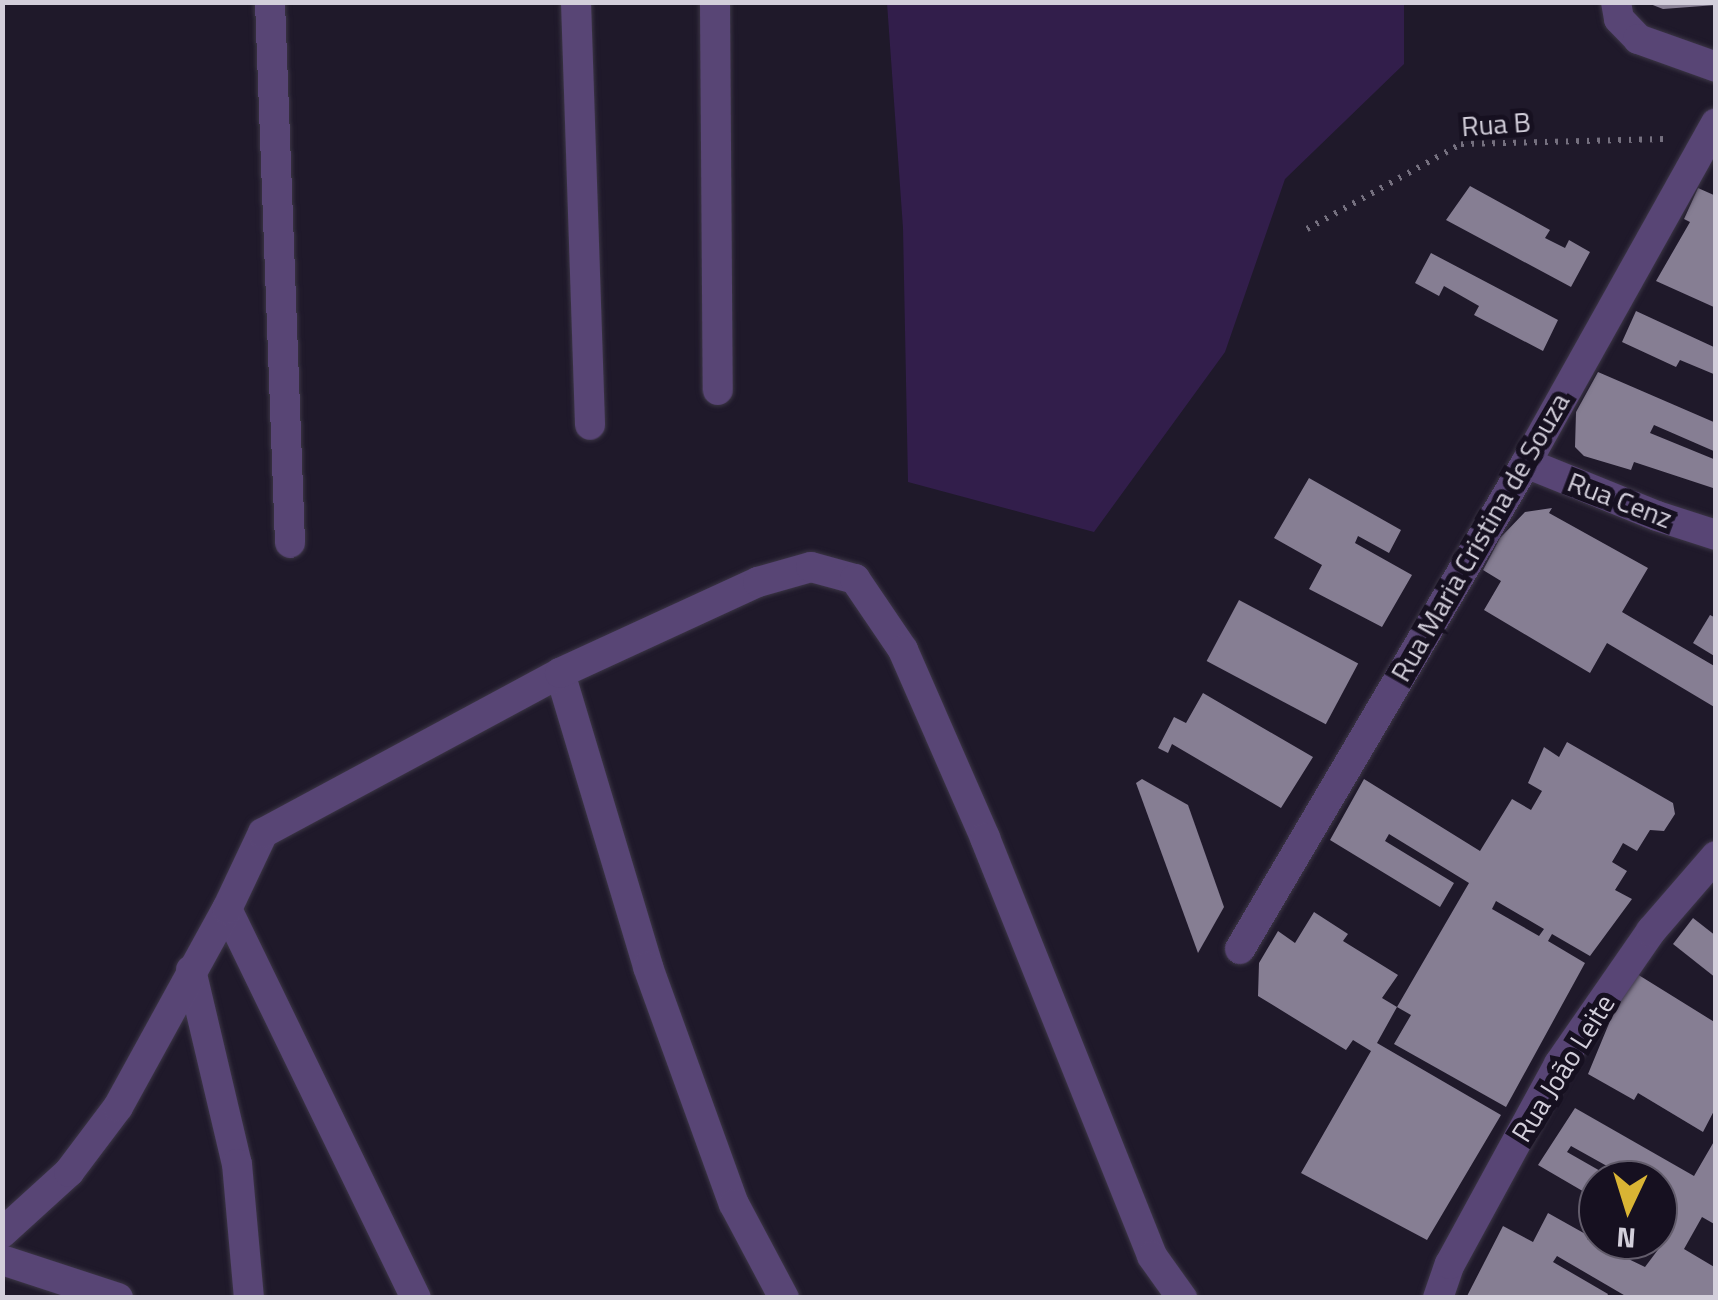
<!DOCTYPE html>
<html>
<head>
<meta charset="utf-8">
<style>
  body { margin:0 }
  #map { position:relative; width:1718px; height:1300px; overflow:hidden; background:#1f192a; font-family:"Titillium Web",sans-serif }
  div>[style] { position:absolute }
  .green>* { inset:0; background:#321e4b }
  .building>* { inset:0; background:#867e93; transform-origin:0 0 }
  .path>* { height:6px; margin-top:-3px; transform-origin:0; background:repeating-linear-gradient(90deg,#75707f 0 2.5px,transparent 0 10.5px) }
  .roads { filter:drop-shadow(0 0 2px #3c3646) drop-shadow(0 0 2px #3c3646) }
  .street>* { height:30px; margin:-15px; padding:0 15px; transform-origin:15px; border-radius:15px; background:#584575 }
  span { translate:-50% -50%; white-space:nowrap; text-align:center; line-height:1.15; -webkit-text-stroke:10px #161020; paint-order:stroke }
  .street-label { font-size:28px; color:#d3cfdb }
  .frame { position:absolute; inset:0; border:5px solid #d3cfdb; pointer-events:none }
  .north { position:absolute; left:1578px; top:1160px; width:100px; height:100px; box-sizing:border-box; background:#161020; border:2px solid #625c6b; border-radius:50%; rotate:184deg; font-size:28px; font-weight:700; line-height:40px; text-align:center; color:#d3cfdb }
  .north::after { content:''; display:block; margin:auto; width:35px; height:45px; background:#d9b434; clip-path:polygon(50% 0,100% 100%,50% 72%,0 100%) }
</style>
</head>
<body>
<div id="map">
  <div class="green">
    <i style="clip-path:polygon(887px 3px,1404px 3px,1404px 64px,1285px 179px,1225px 352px,1094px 532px,908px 482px,903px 228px)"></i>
  </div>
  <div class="building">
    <i style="clip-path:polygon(1645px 2px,1716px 2px,1716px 5px,1663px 9px)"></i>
    <i style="clip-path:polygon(1470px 186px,1550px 230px,1545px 238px,1565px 248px,1569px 240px,1590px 252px,1571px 287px,1446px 220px)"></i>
    <i style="clip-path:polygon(1698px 188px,1716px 196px,1716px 308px,1656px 281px,1690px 222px,1684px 219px)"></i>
    <i style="clip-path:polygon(1431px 253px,1558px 320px,1543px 351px,1474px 315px,1479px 306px,1444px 286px,1439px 296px,1415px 283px)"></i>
    <i style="clip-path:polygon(1636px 311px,1716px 348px,1716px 375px,1680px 360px,1676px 367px,1622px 342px)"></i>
    <i style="clip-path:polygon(1598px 372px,1716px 423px,1716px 452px,1654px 425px,1650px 433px,1716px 460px,1713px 488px,1634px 462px,1631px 470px,1584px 456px,1575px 447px,1576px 412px)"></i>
    <i style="clip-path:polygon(1309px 478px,1401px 530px,1389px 553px,1358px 536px,1355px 543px,1412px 575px,1382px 627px,1309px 589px,1322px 565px,1274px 538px)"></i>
    <i style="clip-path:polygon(1552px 508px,1549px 513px,1648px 568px,1622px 612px,1716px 667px,1716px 708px,1607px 643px,1590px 673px,1484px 610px,1501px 581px,1483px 570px,1500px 538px,1525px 512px)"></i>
    <i style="left:1239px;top:600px;width:135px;height:69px;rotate:28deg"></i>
    <i style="clip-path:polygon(1710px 615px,1716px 618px,1716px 657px,1693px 643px)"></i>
    <i style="clip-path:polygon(1203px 693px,1313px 757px,1281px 808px,1172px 744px,1168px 753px,1158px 748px,1174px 717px,1186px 723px)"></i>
    <i style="clip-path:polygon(evenodd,1567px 742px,1673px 803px,1675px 814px,1664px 831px,1650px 830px,1637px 851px,1623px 843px,1618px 852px,1612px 862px,1627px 871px,1615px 890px,1632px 899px,1590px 956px,1552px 934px,1548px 941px,1585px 963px,1506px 1107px,1394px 1044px,1411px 1015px,1397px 1007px,1469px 883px,1389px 834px,1385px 841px,1454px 883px,1440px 907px,1330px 840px,1364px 779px,1480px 851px,1512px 799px,1531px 810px,1542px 791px,1528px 783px,1544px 747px,1559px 757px,1567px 742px,1496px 901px,1544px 929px,1539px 936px,1492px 909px,1496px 901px)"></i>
    <i style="clip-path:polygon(1142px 779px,1188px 805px,1224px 907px,1198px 953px,1136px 783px)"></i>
    <i style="clip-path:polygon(1314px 912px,1348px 934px,1343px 941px,1398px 975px,1382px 998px,1397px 1007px,1377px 1043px,1501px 1115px,1427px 1240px,1301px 1173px,1371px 1051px,1353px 1040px,1346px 1050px,1258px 996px,1259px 963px,1278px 931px,1295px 943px)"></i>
    <i style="clip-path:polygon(1693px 918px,1716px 936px,1716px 978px,1673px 944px)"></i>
    <i style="clip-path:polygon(1637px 974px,1716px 1023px,1716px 1107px,1703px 1132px,1638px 1093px,1634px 1100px,1588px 1074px,1615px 1009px)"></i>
    <i style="clip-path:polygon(1575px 1108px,1694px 1176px,1716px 1138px,1716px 1225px,1702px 1217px,1684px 1249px,1716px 1268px,1716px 1298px,1629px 1298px,1557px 1256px,1553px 1262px,1608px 1294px,1606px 1298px,1466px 1298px,1503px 1226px,1533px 1242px,1548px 1213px,1589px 1236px,1587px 1239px,1645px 1267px,1666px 1239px,1673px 1222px,1665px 1217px,1658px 1230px,1658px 1205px,1664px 1198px,1658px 1195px,1658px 1180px,1632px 1180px,1571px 1146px,1567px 1152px,1616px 1180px,1598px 1180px,1598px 1200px,1538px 1165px)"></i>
  </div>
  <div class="path">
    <i style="left:1307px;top:229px;width:176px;rotate:-28.9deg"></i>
    <i style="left:1461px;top:144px;width:203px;rotate:-1.4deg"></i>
  </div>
  <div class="roads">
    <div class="street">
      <i style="left:270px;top:2px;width:541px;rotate:87.88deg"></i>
      <i style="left:576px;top:2px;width:423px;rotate:88.1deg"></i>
      <i style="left:715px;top:2px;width:388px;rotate:89.6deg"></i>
      <i style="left:1616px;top:2px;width:17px;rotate:80deg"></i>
      <i style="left:1619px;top:19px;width:28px;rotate:46deg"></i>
      <i style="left:1638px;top:39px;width:83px;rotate:19.7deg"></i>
      <i style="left:1526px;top:463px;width:141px;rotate:22deg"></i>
      <i style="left:1657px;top:516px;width:62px;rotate:17.9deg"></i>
      <i style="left:560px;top:673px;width:307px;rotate:73.3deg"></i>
      <i style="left:648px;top:967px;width:252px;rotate:70.1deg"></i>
      <i style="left:734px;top:1204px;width:106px;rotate:62deg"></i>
      <i style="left:227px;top:909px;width:432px;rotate:64.1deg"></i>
      <i style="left:1240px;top:949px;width:564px;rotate:-59.52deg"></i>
      <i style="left:1526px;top:463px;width:389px;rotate:-60.8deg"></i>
      <i style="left:191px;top:970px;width:199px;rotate:76.7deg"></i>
      <i style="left:237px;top:1164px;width:135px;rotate:84.9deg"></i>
      <i style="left:2px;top:1233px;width:91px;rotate:-42.3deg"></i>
      <i style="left:69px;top:1172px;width:81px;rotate:-53deg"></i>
      <i style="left:118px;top:1107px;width:226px;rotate:-61.2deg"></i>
      <i style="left:227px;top:909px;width:84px;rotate:-64.7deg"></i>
      <i style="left:263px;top:833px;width:337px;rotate:-28.3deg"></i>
      <i style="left:560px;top:673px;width:218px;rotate:-24.7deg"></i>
      <i style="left:758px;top:582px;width:55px;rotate:-15.8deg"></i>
      <i style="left:811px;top:567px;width:46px;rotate:15.3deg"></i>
      <i style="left:855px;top:579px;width:86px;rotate:55.9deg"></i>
      <i style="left:903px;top:650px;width:205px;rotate:66.4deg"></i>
      <i style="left:985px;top:838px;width:450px;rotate:68.2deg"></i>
      <i style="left:1152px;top:1256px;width:52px;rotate:54.5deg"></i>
      <i style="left:2px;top:1260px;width:122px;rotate:18.1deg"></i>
      <i style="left:1438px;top:1298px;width:36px;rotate:-71deg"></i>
      <i style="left:1450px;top:1264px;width:228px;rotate:-61.4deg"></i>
      <i style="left:1559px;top:1064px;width:162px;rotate:-55.3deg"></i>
      <i style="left:1651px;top:931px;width:99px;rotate:-49.1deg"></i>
    </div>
  </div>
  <div class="street-label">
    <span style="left:1496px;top:124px;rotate:-4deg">Rua B</span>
    <span style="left:1620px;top:500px;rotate:21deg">Rua Cenz</span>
    <span style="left:1480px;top:537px;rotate:-60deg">Rua Maria Cristina de Souza</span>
    <span style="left:1563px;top:1068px;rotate:-58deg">Rua João Leite</span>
  </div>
  <div class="frame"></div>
  <div class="north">N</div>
</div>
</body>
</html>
